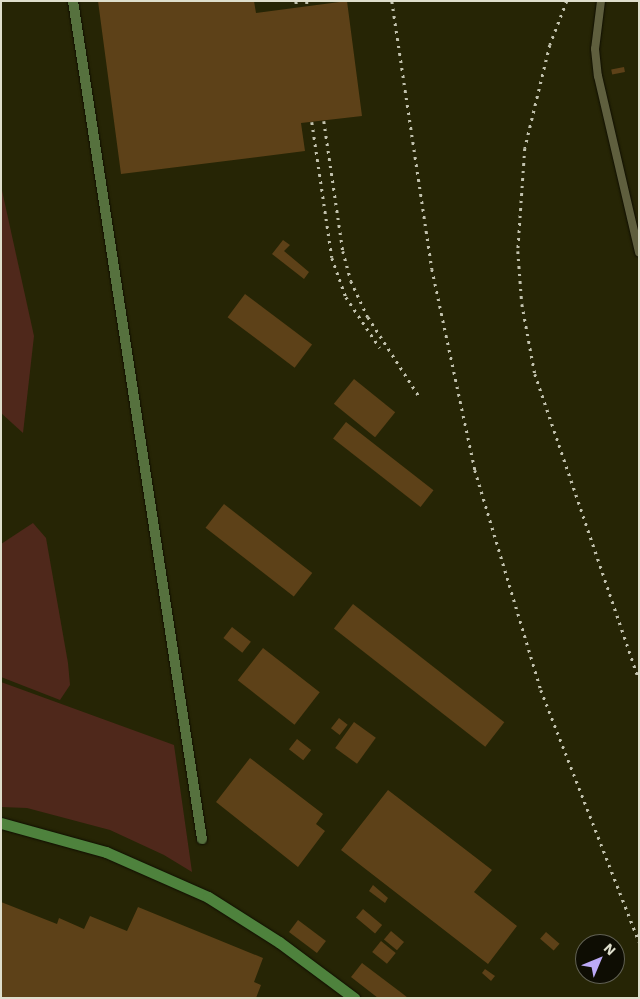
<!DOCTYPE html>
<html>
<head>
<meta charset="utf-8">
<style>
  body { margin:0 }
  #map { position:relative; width:640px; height:999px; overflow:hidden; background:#262505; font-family:"Work Sans",sans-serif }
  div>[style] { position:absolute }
  .green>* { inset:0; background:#4f281b }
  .building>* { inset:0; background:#5d4118; transform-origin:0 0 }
  .roads { filter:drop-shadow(0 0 1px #0f0e00) drop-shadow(0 0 1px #0f0e00) }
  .street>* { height:8px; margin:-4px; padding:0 4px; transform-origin:4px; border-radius:4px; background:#5f5f3e }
  .secondary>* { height:10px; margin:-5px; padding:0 5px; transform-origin:5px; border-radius:5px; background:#56713e }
  .primary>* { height:11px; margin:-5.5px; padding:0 5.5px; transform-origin:5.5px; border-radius:5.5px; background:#4e823d }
  .rail>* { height:2.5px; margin-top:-1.25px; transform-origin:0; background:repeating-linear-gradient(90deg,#c1c1ad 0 2.5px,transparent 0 7.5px) }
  span { translate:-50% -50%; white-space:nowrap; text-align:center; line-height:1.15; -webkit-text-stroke:4px #0e0d03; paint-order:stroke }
  .frame { position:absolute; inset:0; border:2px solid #dedecc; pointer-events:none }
  .north { position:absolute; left:575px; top:934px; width:50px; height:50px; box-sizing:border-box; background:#0e0d03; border:1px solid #616153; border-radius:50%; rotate:45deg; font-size:14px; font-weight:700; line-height:20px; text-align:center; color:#dedecc }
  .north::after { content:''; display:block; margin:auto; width:18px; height:22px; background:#bcaaf6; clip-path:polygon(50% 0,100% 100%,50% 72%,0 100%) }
</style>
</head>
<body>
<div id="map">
  <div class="green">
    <i style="clip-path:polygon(1px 186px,34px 336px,23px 433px,1px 413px)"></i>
    <i style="clip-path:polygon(33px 523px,46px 538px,68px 663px,70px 685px,60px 700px,1px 677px,1px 544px)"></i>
    <i style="clip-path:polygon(1px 682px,174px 745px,192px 872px,164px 855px,110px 830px,27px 808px,1px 807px)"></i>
  </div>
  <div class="building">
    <i style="clip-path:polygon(98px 1px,254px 1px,256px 13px,347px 1px,362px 116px,301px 123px,305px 151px,121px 174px)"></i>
    <i style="left:624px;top:67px;width:5px;height:13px;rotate:79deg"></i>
    <i style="clip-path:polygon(283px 240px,290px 245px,284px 251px,309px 272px,304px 279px,272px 254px)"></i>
    <i style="left:245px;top:294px;width:84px;height:29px;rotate:37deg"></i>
    <i style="left:354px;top:379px;width:53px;height:32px;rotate:39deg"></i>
    <i style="left:346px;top:422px;width:111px;height:21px;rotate:38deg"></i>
    <i style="left:224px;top:504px;width:112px;height:30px;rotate:38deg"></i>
    <i style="left:353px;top:604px;width:192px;height:31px;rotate:38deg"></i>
    <i style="left:232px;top:627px;width:24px;height:14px;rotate:38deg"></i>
    <i style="left:263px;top:648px;width:72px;height:41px;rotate:38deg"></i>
    <i style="left:339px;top:718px;width:11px;height:13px;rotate:38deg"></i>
    <i style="left:354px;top:722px;width:27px;height:32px;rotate:36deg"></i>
    <i style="left:297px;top:739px;width:18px;height:13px;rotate:38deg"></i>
    <i style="clip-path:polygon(250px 758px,323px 814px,316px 824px,325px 831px,298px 867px,216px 802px)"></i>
    <i style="clip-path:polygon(388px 790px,492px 870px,474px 892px,517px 926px,488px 964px,341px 850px)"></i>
    <i style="clip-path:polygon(373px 885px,388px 898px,385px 903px,369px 891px)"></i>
    <i style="clip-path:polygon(1px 902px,57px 924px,59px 918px,84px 929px,90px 916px,127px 931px,138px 907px,263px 958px,254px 982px,261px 985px,256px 998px,1px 998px)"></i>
    <i style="left:363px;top:909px;width:25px;height:11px;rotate:40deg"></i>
    <i style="left:298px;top:920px;width:35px;height:15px;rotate:37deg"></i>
    <i style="left:391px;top:931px;width:17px;height:11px;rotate:40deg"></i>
    <i style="left:546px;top:932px;width:18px;height:9px;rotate:41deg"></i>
    <i style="left:381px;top:941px;width:19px;height:14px;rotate:39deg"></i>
    <i style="clip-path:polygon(362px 963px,403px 994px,408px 998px,378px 998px,351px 977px)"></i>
    <i style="clip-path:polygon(485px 969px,495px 976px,491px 981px,482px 973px)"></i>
  </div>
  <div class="roads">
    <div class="street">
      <i style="left:601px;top:1px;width:48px;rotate:97.1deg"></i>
      <i style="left:595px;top:49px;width:27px;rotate:84deg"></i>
      <i style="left:598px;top:76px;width:181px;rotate:76.9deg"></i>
    </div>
    <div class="secondary">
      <i style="left:73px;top:1px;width:848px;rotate:81.25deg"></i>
    </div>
    <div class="primary">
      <i style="left:1px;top:823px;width:109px;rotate:15.4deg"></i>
      <i style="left:106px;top:852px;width:111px;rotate:23.8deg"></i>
      <i style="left:208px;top:897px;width:84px;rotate:32.4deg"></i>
      <i style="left:279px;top:942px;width:94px;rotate:36.7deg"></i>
    </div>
  </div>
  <div class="rail">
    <i style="left:296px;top:1px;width:6px;rotate:81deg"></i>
    <i style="left:307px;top:1px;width:5px;rotate:90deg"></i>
    <i style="left:392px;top:1px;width:271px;rotate:81.5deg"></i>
    <i style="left:432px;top:269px;width:206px;rotate:77.9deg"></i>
    <i style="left:475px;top:470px;width:230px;rotate:73.3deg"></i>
    <i style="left:541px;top:690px;width:270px;rotate:68.7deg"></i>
    <i style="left:567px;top:1px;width:47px;rotate:111.1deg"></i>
    <i style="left:550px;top:45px;width:106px;rotate:103.6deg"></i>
    <i style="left:525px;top:148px;width:103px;rotate:93.9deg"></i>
    <i style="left:518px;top:251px;width:53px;rotate:85.7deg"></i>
    <i style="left:522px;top:304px;width:71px;rotate:79.5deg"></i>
    <i style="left:535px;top:374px;width:322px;rotate:71.2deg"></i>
    <i style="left:324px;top:121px;width:131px;rotate:81.7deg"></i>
    <i style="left:343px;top:251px;width:31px;rotate:75deg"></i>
    <i style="left:351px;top:281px;width:40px;rotate:65deg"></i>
    <i style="left:368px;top:317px;width:94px;rotate:57.2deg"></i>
    <i style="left:312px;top:122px;width:137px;rotate:81.6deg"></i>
    <i style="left:332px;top:258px;width:41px;rotate:70.3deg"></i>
    <i style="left:346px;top:297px;width:61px;rotate:56.3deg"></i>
  </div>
  <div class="frame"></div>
  <div class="north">N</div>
</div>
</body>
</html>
